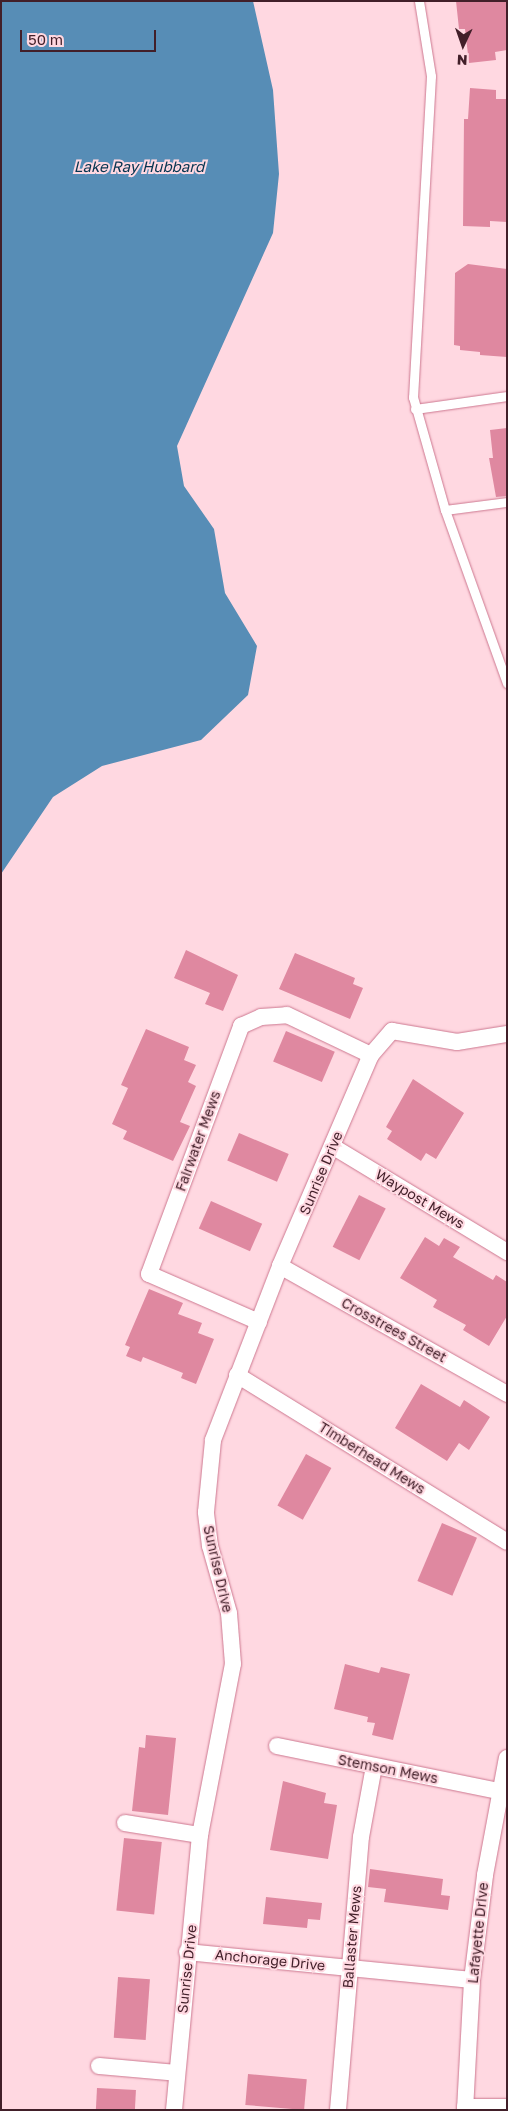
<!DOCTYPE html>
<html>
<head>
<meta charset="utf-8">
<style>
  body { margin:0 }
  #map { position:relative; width:508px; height:2111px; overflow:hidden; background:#ffd8e1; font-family:"Golos Text",sans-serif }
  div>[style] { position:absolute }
  .water>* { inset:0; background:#578db6 }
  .building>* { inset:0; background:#df88a0; transform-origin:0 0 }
  .roads { filter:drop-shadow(0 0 1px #cd7890) drop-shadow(0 0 1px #cd7890) }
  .lane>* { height:9px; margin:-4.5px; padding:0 4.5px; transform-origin:4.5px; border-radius:4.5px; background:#fff }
  .street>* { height:16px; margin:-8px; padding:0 8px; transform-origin:8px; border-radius:8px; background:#fff }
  span { translate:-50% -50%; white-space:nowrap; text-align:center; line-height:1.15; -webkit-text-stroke:4px #ffd8e1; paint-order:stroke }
  .street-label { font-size:14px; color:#421f29 }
  .water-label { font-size:15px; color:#05334f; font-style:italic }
  .frame { position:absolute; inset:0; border:2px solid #421f29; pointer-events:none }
  .north { position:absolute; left:438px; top:20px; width:50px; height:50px; -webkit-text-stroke:4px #ffd8e1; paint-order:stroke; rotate:183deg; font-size:14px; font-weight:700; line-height:20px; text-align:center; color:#421f29 }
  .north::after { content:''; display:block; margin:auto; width:18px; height:22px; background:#421f29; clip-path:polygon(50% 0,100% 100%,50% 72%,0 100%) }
  .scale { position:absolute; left:20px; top:30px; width:136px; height:22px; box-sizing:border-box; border:2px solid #421f29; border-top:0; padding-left:6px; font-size:15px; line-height:18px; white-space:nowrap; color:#421f29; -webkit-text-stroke:4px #ffd8e1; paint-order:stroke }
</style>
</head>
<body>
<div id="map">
  <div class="water">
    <i style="clip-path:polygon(1px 1px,253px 1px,273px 90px,279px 174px,273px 233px,177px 446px,184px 486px,214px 529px,225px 593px,257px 646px,248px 695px,201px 740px,102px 766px,53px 797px,1px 874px)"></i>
  </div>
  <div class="building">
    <i style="clip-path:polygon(456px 1px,507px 1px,507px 50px,495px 52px,496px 60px,469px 63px,465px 29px,459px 29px)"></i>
    <i style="clip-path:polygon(470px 88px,496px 90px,496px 99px,507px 99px,507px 222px,490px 221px,490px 227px,463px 226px,464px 119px,468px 119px)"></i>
    <i style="clip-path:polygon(468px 264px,507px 269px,507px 357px,480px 355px,480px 352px,460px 350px,460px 346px,454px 345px,455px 273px)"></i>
    <i style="clip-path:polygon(507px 428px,507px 496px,496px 497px,489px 458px,493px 458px,490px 430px)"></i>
    <i style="clip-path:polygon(186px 950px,238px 975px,223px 1011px,205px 1004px,210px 993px,174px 978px)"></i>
    <i style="clip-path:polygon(295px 953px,355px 978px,353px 984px,363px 988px,350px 1019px,279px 989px)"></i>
    <i style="clip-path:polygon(146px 1029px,189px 1047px,184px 1060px,196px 1065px,188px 1082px,196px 1086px,180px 1122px,190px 1126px,173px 1161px,123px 1139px,127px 1131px,112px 1124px,128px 1088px,121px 1085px)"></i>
    <i style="left:286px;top:1031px;width:53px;height:33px;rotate:23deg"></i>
    <i style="clip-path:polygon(413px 1079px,464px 1113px,436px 1159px,426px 1153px,421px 1161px,387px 1139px,392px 1131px,386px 1127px)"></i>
    <i style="left:239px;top:1133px;width:54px;height:30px;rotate:23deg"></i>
    <i style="left:359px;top:1195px;width:30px;height:58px;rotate:27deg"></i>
    <i style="left:211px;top:1201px;width:56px;height:30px;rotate:24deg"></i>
    <i style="clip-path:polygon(425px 1237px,439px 1246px,444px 1238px,460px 1247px,453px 1257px,493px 1280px,496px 1275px,507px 1282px,507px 1316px,489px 1346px,463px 1330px,466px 1325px,433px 1307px,437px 1300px,400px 1278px)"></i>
    <i style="clip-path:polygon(149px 1289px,183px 1303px,178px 1314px,202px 1323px,198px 1333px,214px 1339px,196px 1384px,181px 1378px,183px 1373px,143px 1357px,141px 1362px,126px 1356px,130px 1347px,125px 1345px)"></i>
    <i style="clip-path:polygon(421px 1384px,460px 1407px,464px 1400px,490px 1417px,469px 1450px,459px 1443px,447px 1461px,395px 1428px)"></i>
    <i style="left:306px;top:1454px;width:29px;height:59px;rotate:29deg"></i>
    <i style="left:442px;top:1523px;width:38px;height:63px;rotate:23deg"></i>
    <i style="clip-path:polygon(345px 1664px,379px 1673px,381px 1667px,410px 1674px,393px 1740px,372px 1735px,375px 1723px,367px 1722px,368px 1717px,334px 1709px)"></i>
    <i style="clip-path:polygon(146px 1735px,176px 1738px,168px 1815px,132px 1811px,139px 1747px,145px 1748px)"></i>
    <i style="clip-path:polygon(283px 1781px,326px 1793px,324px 1803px,337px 1805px,328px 1859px,270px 1850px)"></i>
    <i style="left:124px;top:1838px;width:38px;height:73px;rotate:6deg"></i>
    <i style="clip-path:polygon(370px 1869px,443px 1879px,441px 1895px,450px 1896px,448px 1910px,384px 1902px,386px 1889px,368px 1887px)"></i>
    <i style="clip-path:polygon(266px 1897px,322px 1903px,320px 1920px,308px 1919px,307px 1928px,263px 1924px)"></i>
    <i style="left:118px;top:1977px;width:32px;height:61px;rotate:4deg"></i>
    <i style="left:248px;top:2074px;width:59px;height:31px;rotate:5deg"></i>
    <i style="left:97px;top:2088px;width:39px;height:22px;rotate:3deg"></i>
  </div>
  <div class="roads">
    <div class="lane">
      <i style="left:419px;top:1px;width:76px;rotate:80.9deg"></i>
      <i style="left:431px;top:76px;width:322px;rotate:93.2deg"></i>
      <i style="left:413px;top:397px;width:117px;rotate:74.2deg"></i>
      <i style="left:445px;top:510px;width:184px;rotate:70.3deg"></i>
      <i style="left:415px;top:409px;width:93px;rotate:-8deg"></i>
      <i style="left:445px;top:510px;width:63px;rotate:-7.4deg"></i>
    </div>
    <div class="street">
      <i style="left:332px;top:1146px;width:205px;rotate:31.2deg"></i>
      <i style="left:280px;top:1266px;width:261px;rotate:29.4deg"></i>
      <i style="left:259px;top:1322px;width:120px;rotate:-156.4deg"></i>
      <i style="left:149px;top:1274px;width:265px;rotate:-69.6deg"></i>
      <i style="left:241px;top:1026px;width:22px;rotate:-24deg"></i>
      <i style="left:261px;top:1017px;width:26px;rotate:-4deg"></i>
      <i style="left:287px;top:1015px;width:93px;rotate:25.5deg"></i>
      <i style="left:237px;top:1375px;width:317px;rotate:31.7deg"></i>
      <i style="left:277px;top:1746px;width:226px;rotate:11.5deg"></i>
      <i style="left:125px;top:1823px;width:76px;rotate:9.1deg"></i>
      <i style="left:187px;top:1952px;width:286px;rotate:5.6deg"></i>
      <i style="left:99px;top:2066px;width:78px;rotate:5.1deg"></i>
      <i style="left:465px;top:2107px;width:42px"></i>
      <i style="left:174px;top:2110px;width:276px;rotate:-84.6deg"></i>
      <i style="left:200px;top:1835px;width:174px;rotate:-79.1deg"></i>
      <i style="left:233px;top:1664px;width:51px;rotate:-94.5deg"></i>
      <i style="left:229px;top:1613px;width:70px;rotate:-105.8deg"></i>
      <i style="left:210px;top:1546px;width:34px;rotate:-97deg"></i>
      <i style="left:206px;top:1512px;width:72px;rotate:-84.4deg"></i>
      <i style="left:213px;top:1440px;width:186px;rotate:-68.9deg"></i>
      <i style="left:280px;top:1266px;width:230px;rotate:-66.7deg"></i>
      <i style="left:371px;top:1055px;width:32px;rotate:-49deg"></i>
      <i style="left:392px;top:1031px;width:66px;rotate:9.6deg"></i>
      <i style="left:457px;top:1042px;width:51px;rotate:-9.1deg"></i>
      <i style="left:338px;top:2110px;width:274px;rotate:-85.2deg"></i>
      <i style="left:361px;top:1837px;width:72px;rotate:-79.6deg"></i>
      <i style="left:465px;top:2110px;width:130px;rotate:-86.9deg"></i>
      <i style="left:472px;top:1980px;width:106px;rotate:-82.9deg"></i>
      <i style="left:485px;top:1875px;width:119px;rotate:-79.4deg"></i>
    </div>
  </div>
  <div class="street-label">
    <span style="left:198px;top:1141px;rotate:-70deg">Fairwater Mews</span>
    <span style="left:321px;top:1173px;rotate:-67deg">Sunrise Drive</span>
    <span style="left:420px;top:1199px;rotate:31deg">Waypost Mews</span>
    <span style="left:394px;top:1330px;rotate:29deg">Crosstrees Street</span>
    <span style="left:372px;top:1458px;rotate:32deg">Timberhead Mews</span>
    <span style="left:218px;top:1569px;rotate:77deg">Sunrise Drive</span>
    <span style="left:388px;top:1769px;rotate:11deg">Stemson Mews</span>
    <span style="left:478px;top:1933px;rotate:-84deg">Lafayette Drive</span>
    <span style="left:352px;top:1937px;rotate:-85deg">Ballaster Mews</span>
    <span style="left:270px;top:1960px;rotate:6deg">Anchorage Drive</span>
    <span style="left:187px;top:1969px;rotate:-84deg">Sunrise Drive</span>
  </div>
  <div class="water-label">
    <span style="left:139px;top:167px">Lake Ray Hubbard</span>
  </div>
  <div class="frame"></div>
  <div class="north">N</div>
  <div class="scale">50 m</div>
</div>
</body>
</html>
